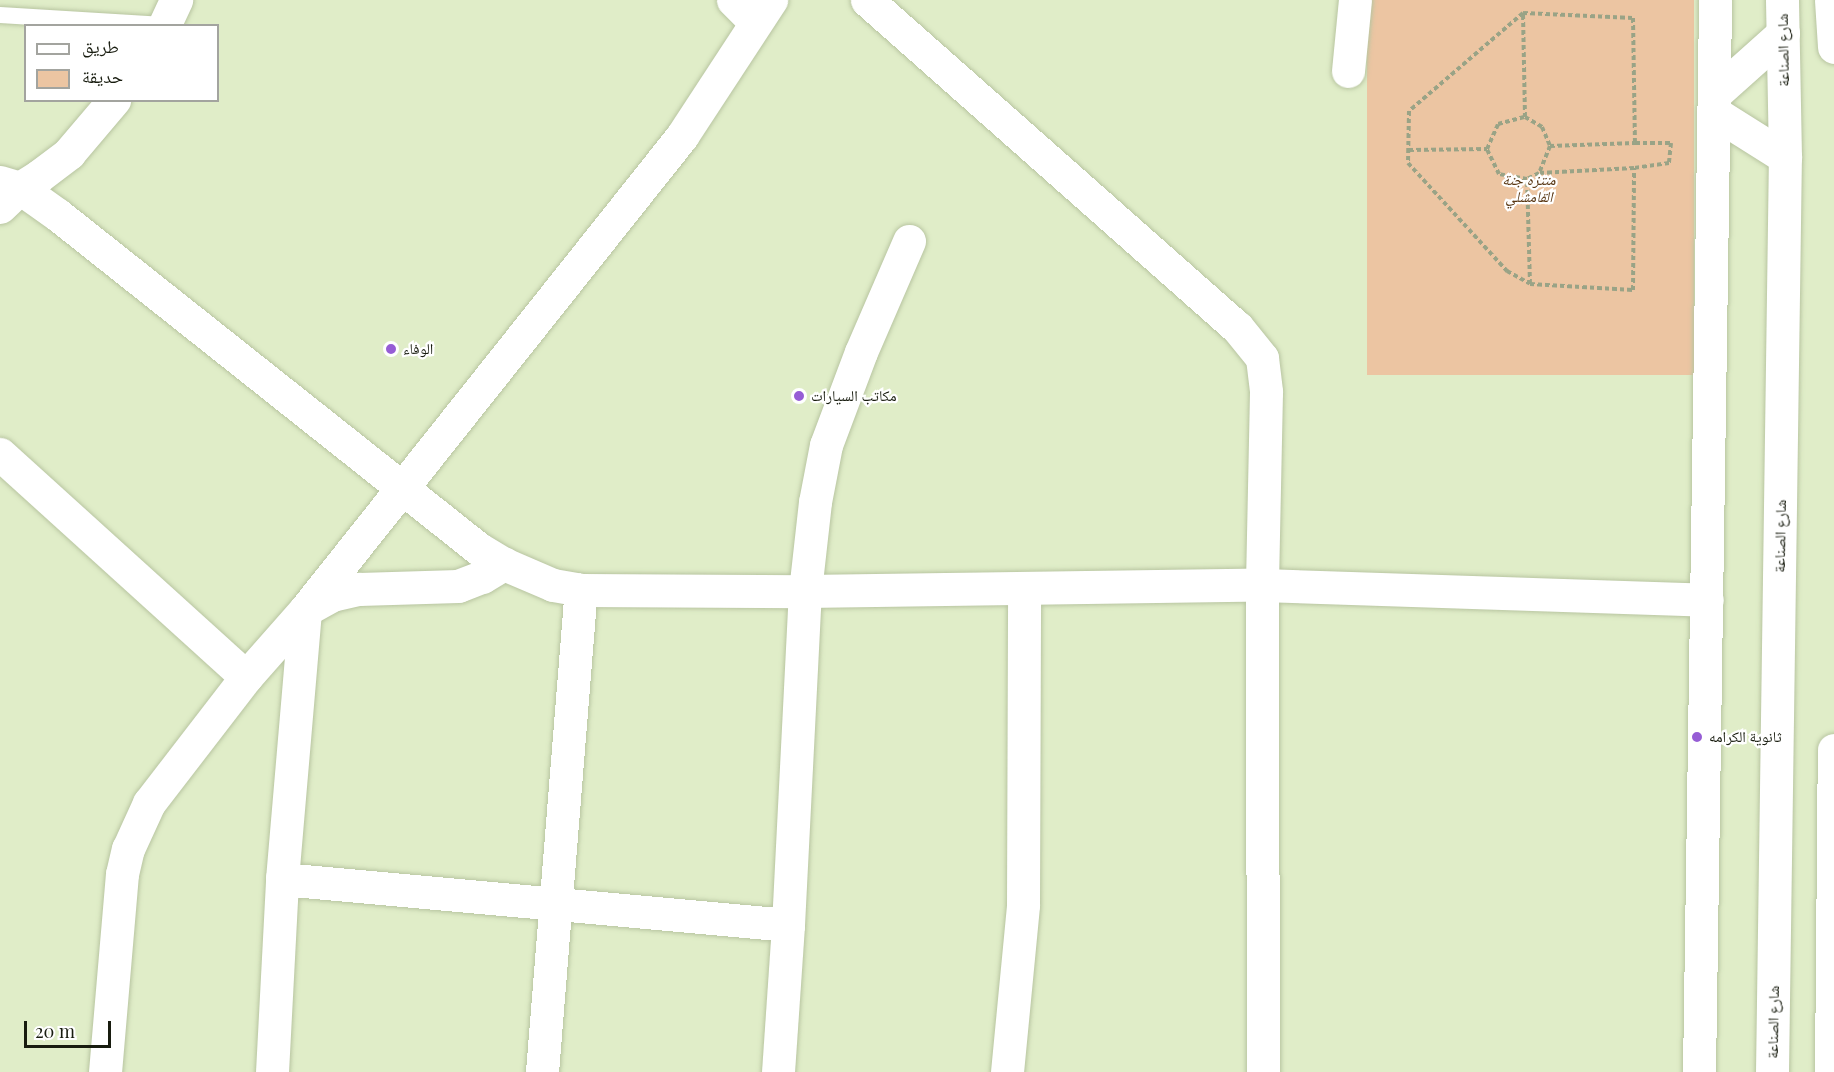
<!DOCTYPE html>
<html>
<head>
<meta charset="utf-8">
<style>
  body { margin:0 }
  #map { position:relative; width:1834px; height:1072px; overflow:hidden; background:#e0edc8; font-family:"Playfair Display","Noto Naskh Arabic",serif }
  div>[style] { position:absolute }
  .green>* { inset:0; background:#ecc5a2; transform-origin:0 0 }
  .path>* { height:4px; margin-top:-2px; transform-origin:0; background:repeating-linear-gradient(90deg,#99a386 0 4.5px,transparent 0 7.5px) }
  .roads { filter:drop-shadow(0 0 2px #b8c5a1) drop-shadow(0 0 2px #b8c5a1) }
  .service>* { height:16px; margin:-8px; padding:0 8px; transform-origin:8px; border-radius:8px; background:#fff }
  .minor>* { height:33px; margin:-16.5px; padding:0 16.5px; transform-origin:16.5px; border-radius:16.5px; background:#fff }
  .tertiary>* { height:33px; margin:-16.5px; padding:0 16.5px; transform-origin:16.5px; border-radius:16.5px; background:#fff }
  .dots>* { width:16px; height:16px; translate:-50% -50%; box-sizing:border-box; border:3px solid #fff; border-radius:50% }
  span { translate:-50% -50%; white-space:nowrap; text-align:center; line-height:1.15; -webkit-text-stroke:4.5px #fff; paint-order:stroke }
  .street-label { font-size:15px; color:#181c0f }
  .park-label { font-size:15px; color:#583612; font-style:italic }
  .poi-label { font-size:15px; color:#181c0f }
  .left { translate:0 -50%; text-align:left }
  .legend { position:absolute; left:24px; top:24px; width:195px; height:78px; box-sizing:border-box; background:#fff; border:2px solid #a3a49f; margin:0; padding:8px 10px; list-style:none; font-size:18px; color:#181c0f }
  .legend li { display:flex; align-items:center; gap:12px; height:30px }
  .legend b { width:30px; border:2px solid #a3a49f }
  .scale { position:absolute; left:24px; top:1021px; width:87px; height:27px; box-sizing:border-box; border:3px solid #181c0f; border-top:0; padding-left:8px; font-size:18px; line-height:21px; white-space:nowrap; color:#181c0f; -webkit-text-stroke:4px #fff; paint-order:stroke }
</style>
</head>
<body>
<div id="map">
  <div class="green">
    <i style="left:1367px;top:0;width:327px;height:375px"></i>
  </div>
  <div class="path">
    <i style="left:1523px;top:13px;width:110px;rotate:2.6deg"></i>
    <i style="left:1633px;top:18px;width:125px;rotate:89.1deg"></i>
    <i style="left:1635px;top:143px;width:36px"></i>
    <i style="left:1671px;top:143px;width:20px;rotate:96deg"></i>
    <i style="left:1669px;top:163px;width:35px;rotate:172deg"></i>
    <i style="left:1634px;top:168px;width:95px;rotate:177deg"></i>
    <i style="left:1525px;top:117px;width:104px;rotate:-91.1deg"></i>
    <i style="left:1523px;top:13px;width:150px;rotate:139.3deg"></i>
    <i style="left:1409px;top:111px;width:52px;rotate:91.1deg"></i>
    <i style="left:1408px;top:163px;width:147px;rotate:47.5deg"></i>
    <i style="left:1507px;top:271px;width:26px;rotate:29deg"></i>
    <i style="left:1530px;top:284px;width:105px;rotate:-91.6deg"></i>
    <i style="left:1525px;top:117px;width:20px;rotate:30deg"></i>
    <i style="left:1542px;top:127px;width:21px;rotate:67deg"></i>
    <i style="left:1550px;top:146px;width:29px;rotate:112deg"></i>
    <i style="left:1539px;top:173px;width:13px;rotate:153deg"></i>
    <i style="left:1527px;top:179px;width:28px;rotate:-170deg"></i>
    <i style="left:1499px;top:174px;width:28px;rotate:-116deg"></i>
    <i style="left:1487px;top:149px;width:27px;rotate:-66deg"></i>
    <i style="left:1498px;top:124px;width:28px;rotate:-15deg"></i>
    <i style="left:1550px;top:146px;width:85px;rotate:-2deg"></i>
    <i style="left:1409px;top:150px;width:78px;rotate:-0.7deg"></i>
    <i style="left:1530px;top:284px;width:103px;rotate:3.3deg"></i>
    <i style="left:1633px;top:290px;width:122px;rotate:-89.5deg"></i>
  </div>
  <div class="roads">
    <div class="service">
      <i style="left:0;top:15px;width:164px;rotate:3.5deg"></i>
    </div>
    <div class="minor">
      <i style="left:733px;top:0;width:31px;rotate:45deg"></i>
      <i style="left:867px;top:0;width:494px;rotate:41.5deg"></i>
      <i style="left:1237px;top:327px;width:40px;rotate:51deg"></i>
      <i style="left:1262px;top:358px;width:34px;rotate:83deg"></i>
      <i style="left:1266px;top:392px;width:193px;rotate:91.2deg"></i>
      <i style="left:1262px;top:585px;width:487px;rotate:89.9deg"></i>
      <i style="left:164px;top:26px;width:29px;rotate:-65deg"></i>
      <i style="left:1348px;top:71px;width:71px;rotate:-84.4deg"></i>
      <i style="left:0;top:182px;width:21px;rotate:17deg"></i>
      <i style="left:20px;top:188px;width:47px;rotate:35.4deg"></i>
      <i style="left:58px;top:215px;width:537px;rotate:38.43deg"></i>
      <i style="left:479px;top:549px;width:29px;rotate:31deg"></i>
      <i style="left:504px;top:564px;width:53px;rotate:23.2deg"></i>
      <i style="left:553px;top:585px;width:28px;rotate:10deg"></i>
      <i style="left:581px;top:590px;width:224px;rotate:0.3deg"></i>
      <i style="left:805px;top:591px;width:457px;rotate:-0.8deg"></i>
      <i style="left:1262px;top:585px;width:445px;rotate:1.9deg"></i>
      <i style="left:0;top:207px;width:28px;rotate:-44deg"></i>
      <i style="left:20px;top:188px;width:22px;rotate:-32deg"></i>
      <i style="left:39px;top:176px;width:38px;rotate:-37deg"></i>
      <i style="left:69px;top:153px;width:70px;rotate:-49.7deg"></i>
      <i style="left:0;top:454px;width:332px;rotate:42.2deg"></i>
      <i style="left:282px;top:879px;width:508px;rotate:5.19deg"></i>
      <i style="left:105px;top:1072px;width:199px;rotate:-85.1deg"></i>
      <i style="left:122px;top:874px;width:26px;rotate:-77deg"></i>
      <i style="left:128px;top:849px;width:51px;rotate:-65.5deg"></i>
      <i style="left:149px;top:803px;width:159px;rotate:-52.4deg"></i>
      <i style="left:246px;top:677px;width:89px;rotate:-48.6deg"></i>
      <i style="left:305px;top:610px;width:31px;rotate:-29deg"></i>
      <i style="left:332px;top:595px;width:28px;rotate:-13deg"></i>
      <i style="left:359px;top:589px;width:99px;rotate:-1.7deg"></i>
      <i style="left:458px;top:586px;width:26px;rotate:-21deg"></i>
      <i style="left:482px;top:577px;width:26px;rotate:-31deg"></i>
      <i style="left:272px;top:1072px;width:193px;rotate:-87deg"></i>
      <i style="left:282px;top:879px;width:270px;rotate:-85.1deg"></i>
      <i style="left:305px;top:610px;width:606px;rotate:-51.5deg"></i>
      <i style="left:682px;top:136px;width:163px;rotate:-56.8deg"></i>
      <i style="left:542px;top:1072px;width:484px;rotate:-85.4deg"></i>
      <i style="left:778px;top:1072px;width:147px;rotate:-86.1deg"></i>
      <i style="left:788px;top:925px;width:334px;rotate:-87.1deg"></i>
      <i style="left:805px;top:591px;width:90px;rotate:-83.6deg"></i>
      <i style="left:815px;top:502px;width:58px;rotate:-79.1deg"></i>
      <i style="left:826px;top:445px;width:99px;rotate:-69.4deg"></i>
      <i style="left:861px;top:352px;width:121px;rotate:-66.6deg"></i>
      <i style="left:1007px;top:1072px;width:168px;rotate:-84.5deg"></i>
      <i style="left:1023px;top:905px;width:315px;rotate:-89.8deg"></i>
      <i style="left:1699px;top:1072px;width:1072px;rotate:-89.14deg"></i>
    </div>
    <div class="tertiary">
      <i style="left:1831px;top:0;width:47px;rotate:86.3deg"></i>
      <i style="left:1716px;top:93px;width:90px;rotate:-41.8deg"></i>
      <i style="left:1715px;top:113px;width:83px;rotate:32.2deg"></i>
      <i style="left:1772px;top:1072px;width:915px;rotate:-89.19deg"></i>
      <i style="left:1785px;top:157px;width:157px;rotate:-91.1deg"></i>
      <i style="left:1831px;top:1072px;width:322px;rotate:-89.5deg"></i>
    </div>
  </div>
  <div class="dots">
    <i style="left:391px;top:349px;background:#965dd5"></i>
    <i style="left:799px;top:396px;background:#965dd5"></i>
    <i style="left:1697px;top:737px;background:#965dd5"></i>
  </div>
  <div class="street-label">
    <span style="left:1783px;top:50px;rotate:-91deg">شارع الصناعة</span>
    <span style="left:1780px;top:536px;rotate:-89deg">شارع الصناعة</span>
    <span style="left:1773px;top:1022px;rotate:-89deg">شارع الصناعة</span>
  </div>
  <div class="park-label">
    <span style="left:1529px;top:188px">منتزه جنة<br>القامشلي</span>
  </div>
  <div class="poi-label">
    <span class="left" style="left:403px;top:349px">الوفاء</span>
    <span class="left" style="left:811px;top:396px">مكاتب السيارات</span>
    <span class="left" style="left:1709px;top:737px">ثانوية الكرامه</span>
  </div>
  <ul class="legend">
  <li><b style="height:8px;background:#fff"></b>طريق</li>
  <li><b style="height:16px;background:#ecc5a2"></b>حديقة</li>
  </ul>
  <div class="scale">20 m</div>
</div>
</body>
</html>
